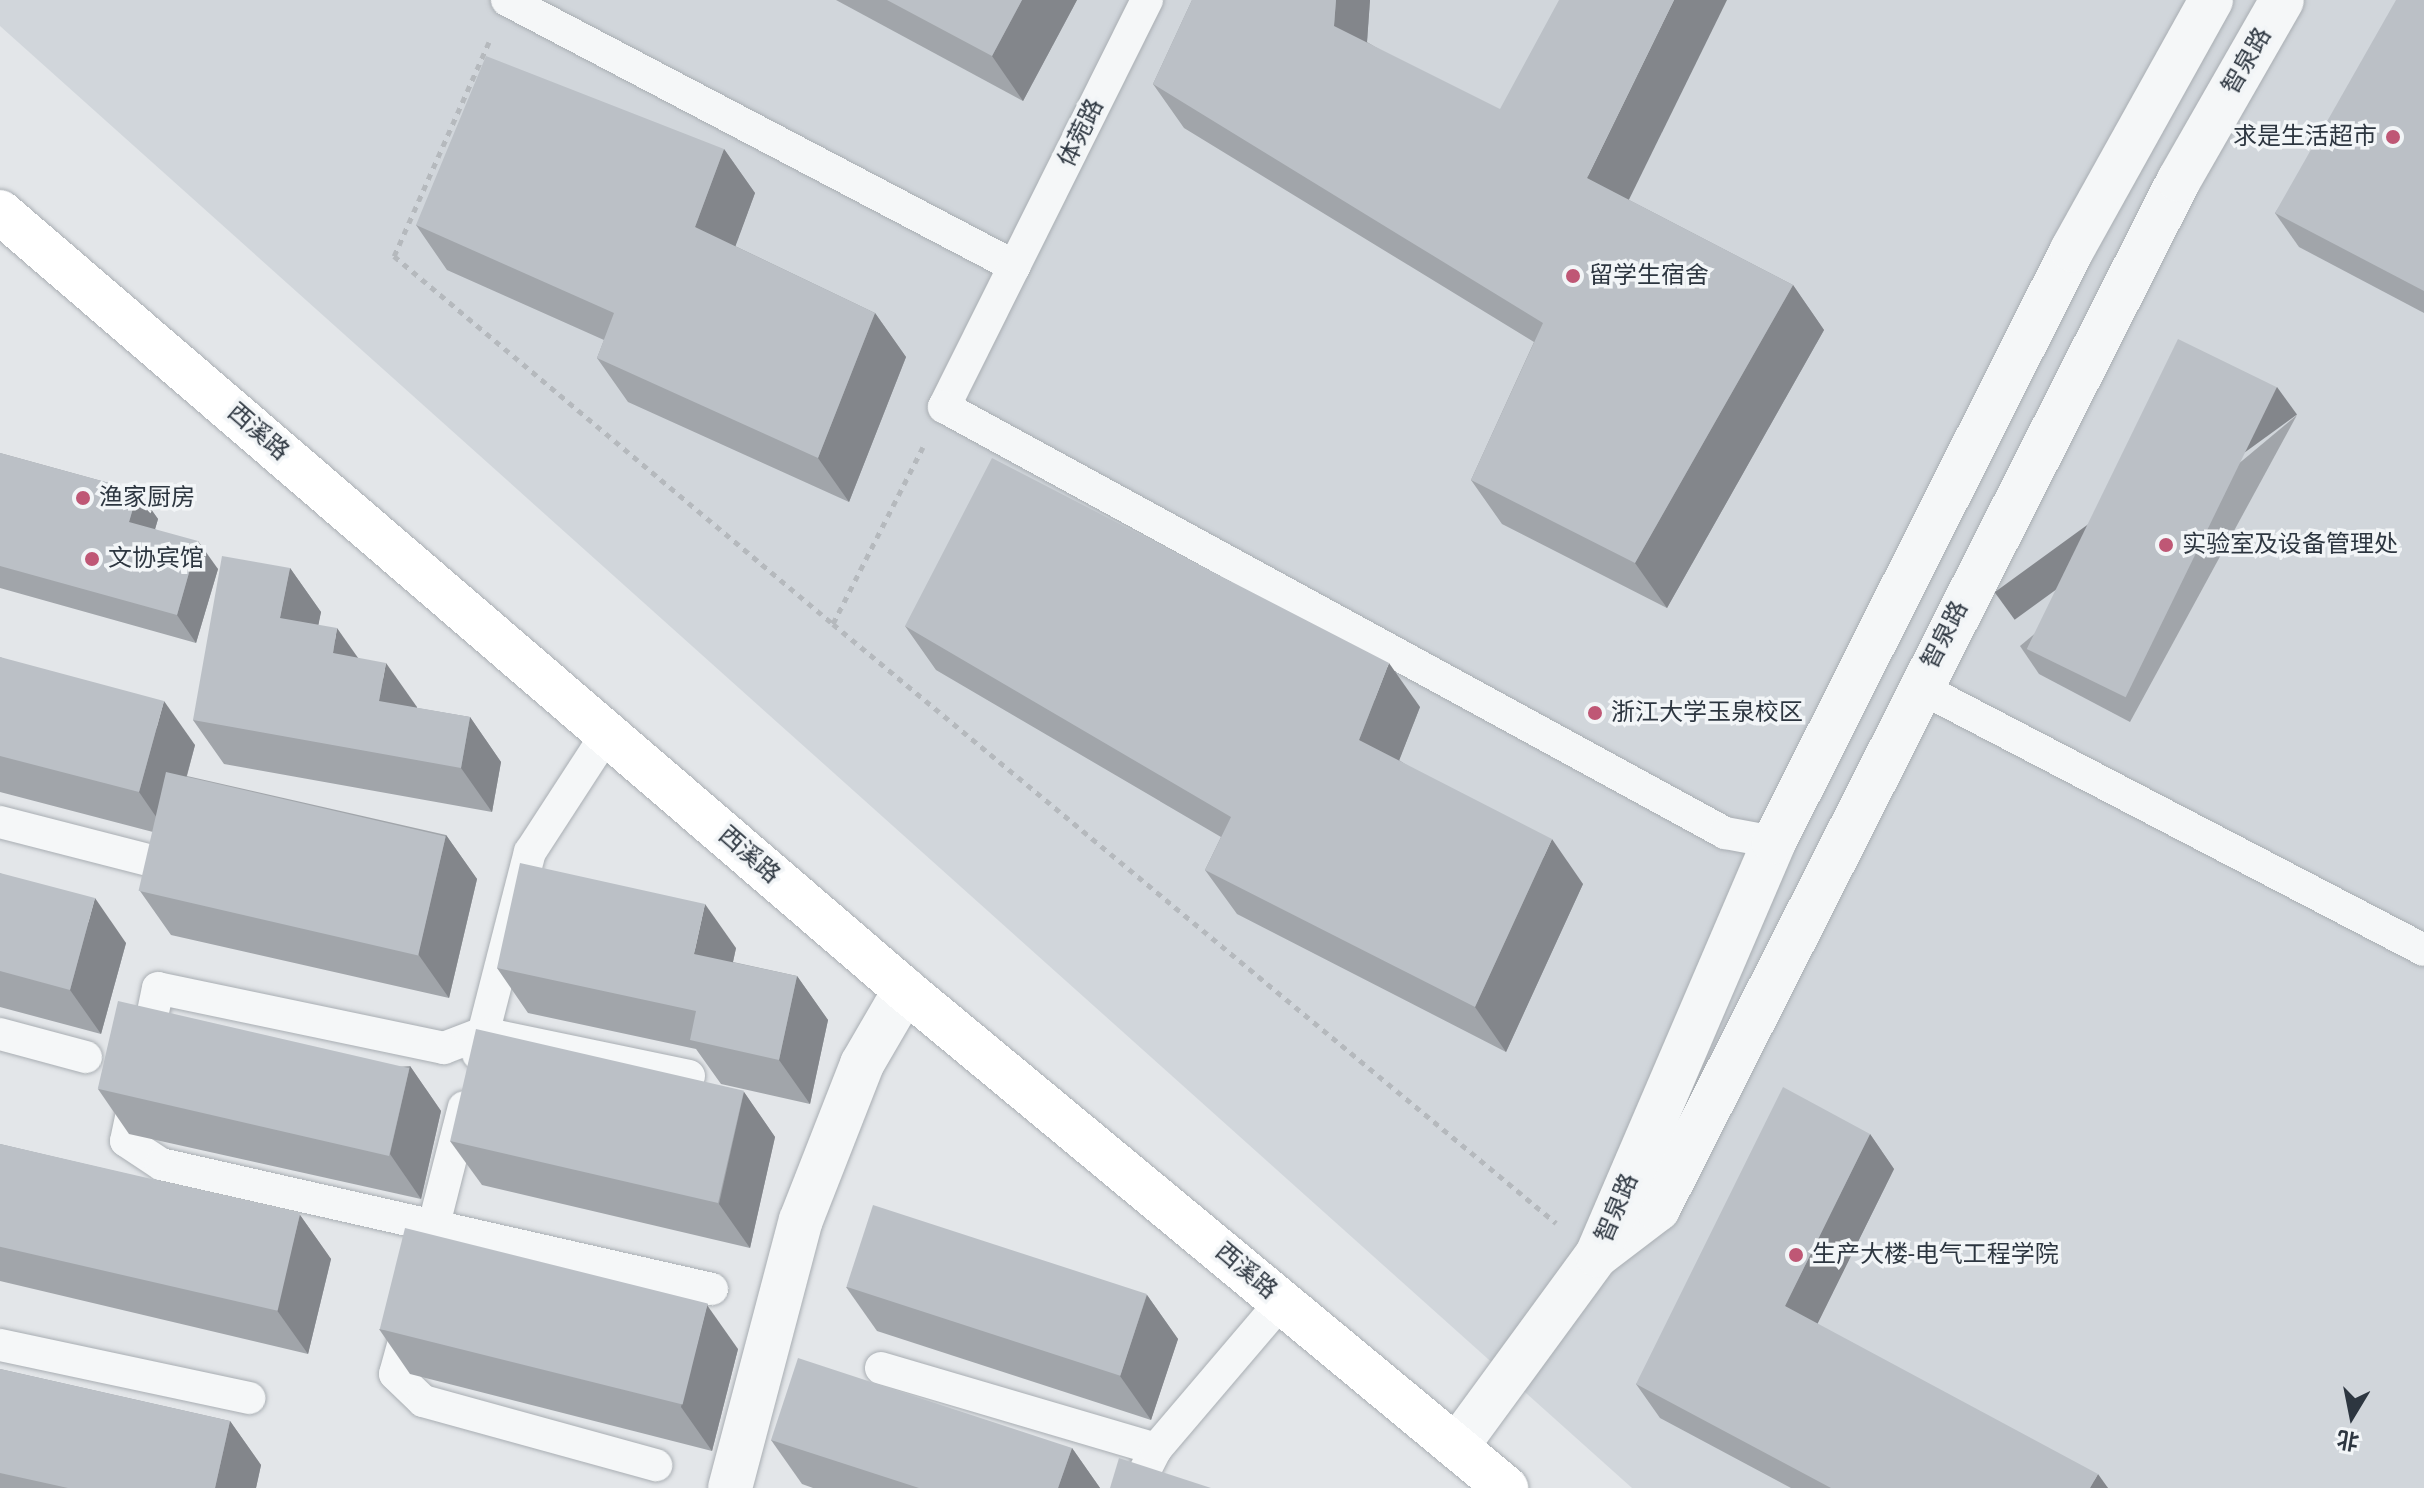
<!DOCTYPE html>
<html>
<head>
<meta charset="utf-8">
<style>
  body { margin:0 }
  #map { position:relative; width:2424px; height:1488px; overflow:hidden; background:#e3e6e9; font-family:Roboto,"Noto Sans SC",sans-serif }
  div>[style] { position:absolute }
  .built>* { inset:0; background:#d1d6db }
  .path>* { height:5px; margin-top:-2.5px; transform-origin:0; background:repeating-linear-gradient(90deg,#b5b9bd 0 6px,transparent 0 12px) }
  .roads { filter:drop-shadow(0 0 2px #a9aeb3) drop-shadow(0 0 2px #a9aeb3) }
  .service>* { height:32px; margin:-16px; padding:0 16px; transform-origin:16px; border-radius:16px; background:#f5f7f8 }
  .minor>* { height:44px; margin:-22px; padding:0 22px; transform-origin:22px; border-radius:22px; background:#f5f7f8 }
  .secondary>* { height:44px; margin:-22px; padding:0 22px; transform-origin:22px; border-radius:22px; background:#fff }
  .wall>* { inset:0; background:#a1a5aa }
  .shaded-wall>* { inset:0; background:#83868b; transform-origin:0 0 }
  .building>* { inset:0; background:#bbc0c6; transform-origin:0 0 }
  .dots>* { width:22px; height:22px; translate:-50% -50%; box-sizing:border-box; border:4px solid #f2f5f7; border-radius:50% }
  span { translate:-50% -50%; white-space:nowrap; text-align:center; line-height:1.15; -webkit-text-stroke:7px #f2f5f7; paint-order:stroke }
  .street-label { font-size:24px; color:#2d3640 }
  .poi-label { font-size:24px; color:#2d3640 }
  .right { translate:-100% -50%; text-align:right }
  .left { translate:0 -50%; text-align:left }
  .north { position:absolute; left:2312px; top:1376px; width:80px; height:80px; -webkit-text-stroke:6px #f2f5f7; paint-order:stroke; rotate:190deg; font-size:22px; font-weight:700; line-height:32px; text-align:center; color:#2d3640 }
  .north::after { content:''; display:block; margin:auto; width:28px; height:36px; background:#2d3640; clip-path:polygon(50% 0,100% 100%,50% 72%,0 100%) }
</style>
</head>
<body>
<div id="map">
  <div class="built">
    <i style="clip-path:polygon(0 0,2424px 0,2424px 1488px,1632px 1488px,0 26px)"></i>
  </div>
  <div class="path">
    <i style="left:489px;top:42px;width:234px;rotate:113.9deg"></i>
    <i style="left:394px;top:256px;width:573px;rotate:39.97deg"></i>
    <i style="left:923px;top:447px;width:199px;rotate:117deg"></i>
    <i style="left:833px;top:624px;width:939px;rotate:39.64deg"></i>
  </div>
  <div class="roads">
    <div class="service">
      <i style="left:507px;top:0;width:573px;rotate:27.68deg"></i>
      <i style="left:1147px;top:0;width:455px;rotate:116.5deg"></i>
      <i style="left:944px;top:407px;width:890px;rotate:28.61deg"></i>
      <i style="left:1725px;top:833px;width:50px;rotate:10.4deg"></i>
      <i style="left:1919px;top:687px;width:569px;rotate:27.51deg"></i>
      <i style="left:0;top:822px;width:161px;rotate:14.4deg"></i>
      <i style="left:0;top:1034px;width:89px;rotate:15deg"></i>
      <i style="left:478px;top:1054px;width:209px;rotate:-75.6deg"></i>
      <i style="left:530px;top:852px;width:143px;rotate:-57deg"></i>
      <i style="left:689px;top:1076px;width:210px;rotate:-168.2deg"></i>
      <i style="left:483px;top:1033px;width:42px;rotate:159deg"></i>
      <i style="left:444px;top:1048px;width:292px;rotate:-168.2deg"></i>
      <i style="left:158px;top:988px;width:156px;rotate:101.8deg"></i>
      <i style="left:126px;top:1141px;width:42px;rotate:33.3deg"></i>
      <i style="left:161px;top:1164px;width:565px;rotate:12.78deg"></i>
      <i style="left:429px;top:1244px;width:141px;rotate:-75.7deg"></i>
      <i style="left:411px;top:1316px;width:60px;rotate:105.4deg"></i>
      <i style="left:395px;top:1374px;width:39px;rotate:44deg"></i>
      <i style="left:423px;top:1401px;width:242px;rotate:15.4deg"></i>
      <i style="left:0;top:1345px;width:255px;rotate:12deg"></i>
      <i style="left:881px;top:1368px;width:287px;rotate:16.4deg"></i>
      <i style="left:1136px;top:1488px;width:44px;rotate:-62.9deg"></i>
      <i style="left:1156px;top:1449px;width:194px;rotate:-49.6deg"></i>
    </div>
    <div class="minor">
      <i style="left:1599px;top:1254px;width:74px;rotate:-37.3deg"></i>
      <i style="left:1658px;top:1209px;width:1153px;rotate:-63.15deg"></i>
      <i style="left:2179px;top:180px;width:207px;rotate:-60.2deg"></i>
      <i style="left:1457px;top:1446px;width:237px;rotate:-53.8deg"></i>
      <i style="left:1597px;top:1255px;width:449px;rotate:-66.8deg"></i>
      <i style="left:1774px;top:842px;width:663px;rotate:-63.28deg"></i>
      <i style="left:2072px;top:250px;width:286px;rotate:-60.9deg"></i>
      <i style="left:730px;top:1488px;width:277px;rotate:-75.2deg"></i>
      <i style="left:801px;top:1220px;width:168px;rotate:-68.6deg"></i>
      <i style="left:862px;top:1064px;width:86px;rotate:-59.8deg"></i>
    </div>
    <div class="secondary">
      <i style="left:0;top:212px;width:1193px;rotate:40.68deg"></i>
      <i style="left:905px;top:990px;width:781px;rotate:39.65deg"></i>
    </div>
  </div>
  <div class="wall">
    <i style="clip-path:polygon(836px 0,1077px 0,1023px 101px)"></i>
    <i style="clip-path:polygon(1192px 0,1370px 0,1367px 42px,1629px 200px,1793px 285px,1824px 330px,1667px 608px,1502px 524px,1471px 480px,1534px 342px,1184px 128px,1153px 84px)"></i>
    <i style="clip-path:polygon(2424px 0,2424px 313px,2299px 247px,2275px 213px)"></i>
    <i style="clip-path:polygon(724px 149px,755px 193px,735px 246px,875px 313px,906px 357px,849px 502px,628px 402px,597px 358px,604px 340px,447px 270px,416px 225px)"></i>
    <i style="clip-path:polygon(2297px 415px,2130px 722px,2039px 674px,2020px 646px)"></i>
    <i style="clip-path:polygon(0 453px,138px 491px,158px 519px,155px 529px,218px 569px,196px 643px,0 588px)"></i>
    <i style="clip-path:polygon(290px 568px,321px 612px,318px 625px,417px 708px,470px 717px,501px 762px,492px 812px,224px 764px,193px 720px)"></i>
    <i style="clip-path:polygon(905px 626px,1420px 707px,1399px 760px,1583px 884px,1506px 1052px,1237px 914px,1205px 870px,1221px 837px,936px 670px)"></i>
    <i style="clip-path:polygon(0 657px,195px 745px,187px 776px,446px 835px,477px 879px,449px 998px,171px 935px,140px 891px,153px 832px,0 792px)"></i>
    <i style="clip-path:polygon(0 873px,126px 943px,101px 1034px,0 1007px)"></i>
    <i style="clip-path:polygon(736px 948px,733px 962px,797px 976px,828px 1020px,810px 1104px,721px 1084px,696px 1049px,528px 1013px,497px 968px)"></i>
    <i style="clip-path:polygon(410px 1066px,441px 1111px,421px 1199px,129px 1134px,98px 1089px)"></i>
    <i style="clip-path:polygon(744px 1092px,775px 1137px,750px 1248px,482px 1185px,450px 1141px)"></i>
    <i style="clip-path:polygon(1870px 1134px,1894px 1169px,1817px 1324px,2108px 1488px,1791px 1488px,1660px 1418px,1636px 1384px)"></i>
    <i style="clip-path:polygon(0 1144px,300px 1215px,331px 1259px,308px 1354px,0 1281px)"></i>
    <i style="clip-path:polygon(846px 1287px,1147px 1295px,1178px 1339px,1151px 1420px,877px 1331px)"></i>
    <i style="clip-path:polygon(379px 1329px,738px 1349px,712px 1451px,410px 1374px)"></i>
    <i style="clip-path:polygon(0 1369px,230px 1421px,261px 1465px,256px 1488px,0 1488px)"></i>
    <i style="clip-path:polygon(771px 1440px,1072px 1448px,1100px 1488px,813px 1488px,802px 1484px)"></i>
  </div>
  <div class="shaded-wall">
    <i style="clip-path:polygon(1022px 0,1077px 0,1023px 101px,992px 56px)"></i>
    <i style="clip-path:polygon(1336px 0,1370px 0,1365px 70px,1334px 26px)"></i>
    <i style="clip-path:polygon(1674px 0,1727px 0,1618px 222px,1587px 178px)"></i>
    <i style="clip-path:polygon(724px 149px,755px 193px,726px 272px,695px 227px)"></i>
    <i style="clip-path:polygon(1793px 285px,1824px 330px,1667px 608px,1635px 563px)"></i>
    <i style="clip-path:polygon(875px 313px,906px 357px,849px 502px,818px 458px)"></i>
    <i style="left:2277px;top:387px;width:34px;height:349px;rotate:54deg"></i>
    <i style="clip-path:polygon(138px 491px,158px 519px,149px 550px,129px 522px)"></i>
    <i style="clip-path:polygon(198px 541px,218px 569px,196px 643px,177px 615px)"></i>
    <i style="clip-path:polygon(290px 568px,321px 612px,311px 662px,280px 618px)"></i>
    <i style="clip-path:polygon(337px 628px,368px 672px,333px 653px)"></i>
    <i style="clip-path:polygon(386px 663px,417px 707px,411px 746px,379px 701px)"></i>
    <i style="clip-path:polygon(1389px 663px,1420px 707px,1390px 784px,1359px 740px)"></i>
    <i style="clip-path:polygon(164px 701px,195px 745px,170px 837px,139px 792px)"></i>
    <i style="clip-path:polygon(470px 717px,501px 762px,492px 812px,461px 768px)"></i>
    <i style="clip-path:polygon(446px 835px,477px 879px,449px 998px,418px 954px)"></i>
    <i style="clip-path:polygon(1552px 839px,1583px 884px,1506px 1052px,1475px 1007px)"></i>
    <i style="clip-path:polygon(95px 898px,126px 943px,101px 1034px,70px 990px)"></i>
    <i style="clip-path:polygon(705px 904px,736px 948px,725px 998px,694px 954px)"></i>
    <i style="clip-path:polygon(797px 976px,828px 1020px,810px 1104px,779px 1060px)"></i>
    <i style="clip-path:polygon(410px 1066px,441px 1111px,421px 1199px,390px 1154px)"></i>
    <i style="clip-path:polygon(744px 1092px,775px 1137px,750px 1248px,719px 1204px)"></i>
    <i style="clip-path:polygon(1870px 1134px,1894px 1169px,1809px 1341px,1785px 1306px)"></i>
    <i style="clip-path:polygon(300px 1215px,331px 1259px,308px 1354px,276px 1309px)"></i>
    <i style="clip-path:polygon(1147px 1295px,1178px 1339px,1151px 1420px,1120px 1376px)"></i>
    <i style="clip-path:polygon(707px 1305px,738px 1349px,712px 1451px,681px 1407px)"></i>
    <i style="clip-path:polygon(230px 1421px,261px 1465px,256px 1488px,215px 1488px)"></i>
    <i style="clip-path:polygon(1072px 1448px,1100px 1488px,1058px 1488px)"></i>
    <i style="clip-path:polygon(2098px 1474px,2108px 1488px,2090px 1488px)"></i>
  </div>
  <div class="building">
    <i style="clip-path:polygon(887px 0,1022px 0,992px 56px)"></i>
    <i style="clip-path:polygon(1192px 0,1336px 0,1334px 26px,1500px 109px,1559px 0,1674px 0,1587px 178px,1793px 285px,1635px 563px,1471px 480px,1543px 323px,1153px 84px)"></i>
    <i style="clip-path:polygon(2396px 0,2424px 0,2424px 291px,2275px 213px)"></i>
    <i style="clip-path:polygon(486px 56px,724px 149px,695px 227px,875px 313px,818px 458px,597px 358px,614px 313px,416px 225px)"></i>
    <i style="left:2178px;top:339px;width:110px;height:345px;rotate:26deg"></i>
    <i style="clip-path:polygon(0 453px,138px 491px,129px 522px,198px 541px,177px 615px,0 566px)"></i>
    <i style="clip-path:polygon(992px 458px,1389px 663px,1359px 740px,1552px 839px,1475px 1007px,1205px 870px,1231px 817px,905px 626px)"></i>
    <i style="clip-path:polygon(222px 556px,290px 568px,280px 618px,337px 628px,333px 653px,386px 663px,379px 701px,470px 717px,461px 768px,193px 720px)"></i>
    <i style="clip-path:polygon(0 657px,164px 701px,139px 792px,0 756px)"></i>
    <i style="left:166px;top:772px;width:287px;height:122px;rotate:13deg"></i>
    <i style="clip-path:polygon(520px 863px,705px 904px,694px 954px,797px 976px,779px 1060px,690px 1040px,696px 1011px,497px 968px)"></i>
    <i style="clip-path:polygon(0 873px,95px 898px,70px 990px,0 971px)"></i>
    <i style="left:118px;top:1001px;width:299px;height:90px;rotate:13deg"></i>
    <i style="left:476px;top:1029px;width:275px;height:115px;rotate:13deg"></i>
    <i style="clip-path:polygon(1783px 1087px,1870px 1134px,1785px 1306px,2098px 1474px,2090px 1488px,1831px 1488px,1636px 1384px)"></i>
    <i style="left:0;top:1144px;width:308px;height:100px;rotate:13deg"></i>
    <i style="left:873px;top:1205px;width:288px;height:86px;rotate:18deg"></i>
    <i style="left:405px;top:1228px;width:312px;height:104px;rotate:14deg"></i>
    <i style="clip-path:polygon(798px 1358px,1072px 1448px,1058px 1488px,919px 1488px,771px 1440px)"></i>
    <i style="clip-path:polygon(0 1369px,230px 1421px,215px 1488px,68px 1488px,0 1473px)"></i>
    <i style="clip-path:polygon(1119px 1458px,1211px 1488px,1110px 1488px)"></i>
  </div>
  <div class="dots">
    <i style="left:2393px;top:137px;background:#bf5775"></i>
    <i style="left:1573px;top:276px;background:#bf5775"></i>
    <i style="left:83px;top:498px;background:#bf5775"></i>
    <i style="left:2166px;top:545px;background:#bf5775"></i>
    <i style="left:92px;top:559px;background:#bf5775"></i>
    <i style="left:1595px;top:713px;background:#bf5775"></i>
    <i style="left:1796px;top:1255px;background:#bf5775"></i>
  </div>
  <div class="street-label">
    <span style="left:2247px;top:61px;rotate:-60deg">智泉路</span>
    <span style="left:1081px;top:133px;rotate:-64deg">体菀路</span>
    <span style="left:258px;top:432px;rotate:41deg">西溪路</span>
    <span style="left:1945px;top:635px;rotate:-63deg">智泉路</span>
    <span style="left:749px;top:855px;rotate:41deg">西溪路</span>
    <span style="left:1617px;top:1208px;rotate:-67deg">智泉路</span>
    <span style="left:1246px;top:1271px;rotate:40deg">西溪路</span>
  </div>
  <div class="poi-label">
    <span class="right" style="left:2377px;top:137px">求是生活超市</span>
    <span class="left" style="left:1589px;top:276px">留学生宿舍</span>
    <span class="left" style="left:99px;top:498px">渔家厨房</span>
    <span class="left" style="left:2182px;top:545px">实验室及设备管理处</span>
    <span class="left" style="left:108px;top:559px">文协宾馆</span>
    <span class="left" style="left:1611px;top:713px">浙江大学玉泉校区</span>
    <span class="left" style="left:1812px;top:1255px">生产大楼-电气工程学院</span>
  </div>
  <div class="north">北</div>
</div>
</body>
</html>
